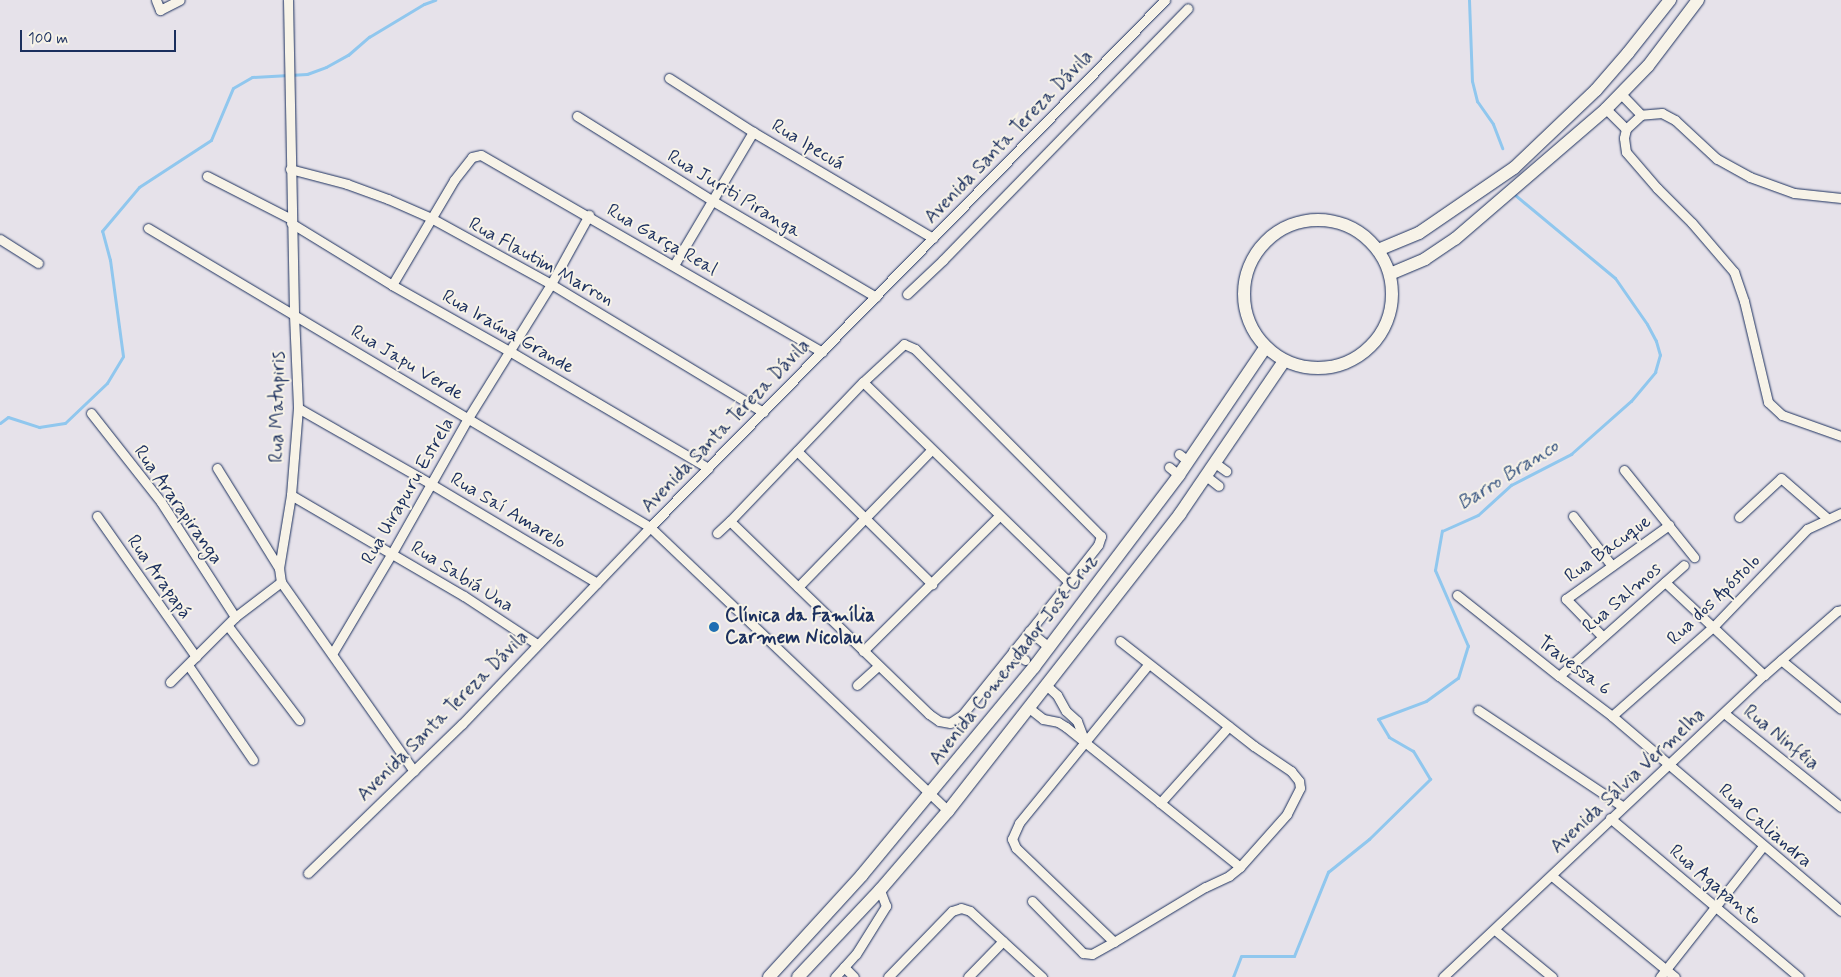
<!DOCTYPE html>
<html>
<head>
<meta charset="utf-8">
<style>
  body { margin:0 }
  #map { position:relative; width:1841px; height:977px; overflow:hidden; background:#e6e2ea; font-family:Mynerve,sans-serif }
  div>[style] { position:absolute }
  .stream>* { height:3px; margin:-1.5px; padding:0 1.5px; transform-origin:1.5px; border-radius:1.5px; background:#90c7ee }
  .roads { filter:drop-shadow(0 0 1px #1b2f5e) drop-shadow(0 0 1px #1b2f5e) }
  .street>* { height:9px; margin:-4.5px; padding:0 4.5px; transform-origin:4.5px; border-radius:4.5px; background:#f7f3e8 }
  .secondary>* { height:12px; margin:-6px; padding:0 6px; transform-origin:6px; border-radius:6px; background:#f7f3e8 }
  .secondary>.ring { margin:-6px; padding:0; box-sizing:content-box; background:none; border:12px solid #f7f3e8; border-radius:50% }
  .dots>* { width:14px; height:14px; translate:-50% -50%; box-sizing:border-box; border:2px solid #f7f3e8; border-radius:50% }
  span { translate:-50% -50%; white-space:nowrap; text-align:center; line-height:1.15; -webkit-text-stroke:4px #f7f3e8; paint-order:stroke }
  .street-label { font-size:19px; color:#1b2f5e }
  .poi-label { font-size:19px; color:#1b2f5e; font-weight:700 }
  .left { translate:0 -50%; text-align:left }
  .water-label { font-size:20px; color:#385582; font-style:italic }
  .scale { position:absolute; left:20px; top:30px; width:156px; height:22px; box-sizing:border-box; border:2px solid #1b2f5e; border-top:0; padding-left:6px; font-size:15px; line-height:18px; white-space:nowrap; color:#1b2f5e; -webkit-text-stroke:4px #f7f3e8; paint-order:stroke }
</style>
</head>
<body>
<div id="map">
  <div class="stream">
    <i style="left:1469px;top:0;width:81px;rotate:87.9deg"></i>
    <i style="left:1472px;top:81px;width:21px;rotate:76deg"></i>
    <i style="left:1477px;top:101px;width:28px;rotate:55deg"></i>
    <i style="left:1493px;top:124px;width:26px;rotate:69deg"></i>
    <i style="left:0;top:423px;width:10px;rotate:-37deg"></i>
    <i style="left:8px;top:417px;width:33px;rotate:18deg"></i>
    <i style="left:39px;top:427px;width:26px;rotate:-9deg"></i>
    <i style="left:65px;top:423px;width:58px;rotate:-43.6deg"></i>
    <i style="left:107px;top:383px;width:31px;rotate:-59deg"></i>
    <i style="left:123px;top:356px;width:97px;rotate:-97.7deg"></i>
    <i style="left:110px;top:260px;width:30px;rotate:-105deg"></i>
    <i style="left:102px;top:231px;width:57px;rotate:-49.9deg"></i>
    <i style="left:139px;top:187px;width:86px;rotate:-33.1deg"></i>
    <i style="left:211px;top:140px;width:56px;rotate:-67.1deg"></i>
    <i style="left:233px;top:88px;width:22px;rotate:-30deg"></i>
    <i style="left:252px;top:77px;width:55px;rotate:-3.1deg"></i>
    <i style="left:307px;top:74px;width:20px;rotate:-20deg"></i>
    <i style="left:326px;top:67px;width:25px;rotate:-29deg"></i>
    <i style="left:348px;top:55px;width:28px;rotate:-41deg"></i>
    <i style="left:369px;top:37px;width:64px;rotate:-31deg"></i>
    <i style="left:424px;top:4px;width:12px;rotate:-20deg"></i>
    <i style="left:1233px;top:977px;width:22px;rotate:-69deg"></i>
    <i style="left:1241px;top:956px;width:53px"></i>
    <i style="left:1294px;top:956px;width:91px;rotate:-68deg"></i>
    <i style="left:1328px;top:872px;width:53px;rotate:-38.8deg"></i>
    <i style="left:1369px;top:839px;width:86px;rotate:-44.5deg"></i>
    <i style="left:1430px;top:779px;width:33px;rotate:-121deg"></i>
    <i style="left:1413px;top:751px;width:28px;rotate:-150deg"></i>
    <i style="left:1389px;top:737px;width:21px;rotate:-121deg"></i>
    <i style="left:1378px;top:719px;width:51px;rotate:-20.6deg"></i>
    <i style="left:1426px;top:701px;width:39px;rotate:-36deg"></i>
    <i style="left:1458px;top:678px;width:34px;rotate:-73deg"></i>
    <i style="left:1468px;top:646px;width:83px;rotate:-113.5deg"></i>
    <i style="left:1435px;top:570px;width:40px;rotate:-80deg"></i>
    <i style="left:1442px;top:531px;width:39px;rotate:-24deg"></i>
    <i style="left:1478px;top:515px;width:45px;rotate:-42.3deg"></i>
    <i style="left:1511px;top:485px;width:68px;rotate:-27.3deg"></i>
    <i style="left:1571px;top:454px;width:80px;rotate:-41.5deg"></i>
    <i style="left:1631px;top:401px;width:38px;rotate:-50deg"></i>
    <i style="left:1655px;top:372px;width:18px;rotate:-74deg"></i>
    <i style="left:1660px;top:355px;width:15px;rotate:-106deg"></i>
    <i style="left:1656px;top:341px;width:19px;rotate:-118deg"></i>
    <i style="left:1647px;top:324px;width:56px;rotate:-124.8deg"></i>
    <i style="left:1615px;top:278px;width:130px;rotate:-140.3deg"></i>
  </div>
  <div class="roads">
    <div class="street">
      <i style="left:156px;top:0;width:11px;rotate:68deg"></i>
      <i style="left:160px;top:10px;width:22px;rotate:-27deg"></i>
      <i style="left:288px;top:0;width:315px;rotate:88.9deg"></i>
      <i style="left:294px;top:315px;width:93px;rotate:87.5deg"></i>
      <i style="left:298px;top:408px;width:87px;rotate:94.6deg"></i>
      <i style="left:291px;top:495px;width:74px;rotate:99.3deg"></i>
      <i style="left:279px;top:568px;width:14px;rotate:82deg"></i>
      <i style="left:281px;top:582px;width:231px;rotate:54.9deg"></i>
      <i style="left:669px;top:78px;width:100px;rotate:32.7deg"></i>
      <i style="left:753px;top:132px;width:209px;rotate:30.5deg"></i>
      <i style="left:1621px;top:94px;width:29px;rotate:46deg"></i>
      <i style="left:1606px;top:109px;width:28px;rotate:45deg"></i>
      <i style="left:577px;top:116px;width:160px;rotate:32deg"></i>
      <i style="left:713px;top:201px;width:189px;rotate:30.5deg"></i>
      <i style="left:290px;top:169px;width:59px;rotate:14.7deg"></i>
      <i style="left:347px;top:184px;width:44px;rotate:20.1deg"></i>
      <i style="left:388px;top:199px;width:47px;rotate:23.8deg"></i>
      <i style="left:431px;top:218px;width:137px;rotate:28.8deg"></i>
      <i style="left:551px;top:284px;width:248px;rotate:31.1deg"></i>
      <i style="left:207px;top:176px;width:94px;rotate:27.1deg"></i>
      <i style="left:1841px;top:198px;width:47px;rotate:-173.9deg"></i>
      <i style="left:1794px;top:193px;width:47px;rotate:-160deg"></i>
      <i style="left:1750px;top:177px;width:38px;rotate:-151deg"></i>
      <i style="left:1717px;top:159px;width:57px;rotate:-137.1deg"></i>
      <i style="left:1675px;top:120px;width:15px;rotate:-152deg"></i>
      <i style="left:1662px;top:113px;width:21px;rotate:175deg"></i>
      <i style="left:1641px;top:115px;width:21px;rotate:137deg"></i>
      <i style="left:1626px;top:129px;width:9px;rotate:103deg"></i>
      <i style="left:1624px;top:138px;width:14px;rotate:82deg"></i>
      <i style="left:1626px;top:152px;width:48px;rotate:49.3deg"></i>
      <i style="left:1657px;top:188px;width:49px;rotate:45deg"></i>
      <i style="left:1692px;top:223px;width:65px;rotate:49.4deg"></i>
      <i style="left:1734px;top:272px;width:31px;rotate:71deg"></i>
      <i style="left:1744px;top:301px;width:104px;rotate:76.6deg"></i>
      <i style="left:1768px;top:402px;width:19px;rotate:43deg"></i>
      <i style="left:1782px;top:415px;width:63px;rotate:19.6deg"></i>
      <i style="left:291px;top:223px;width:119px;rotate:31.5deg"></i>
      <i style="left:392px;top:285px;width:137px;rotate:29.4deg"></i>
      <i style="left:511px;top:352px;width:229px;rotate:30.5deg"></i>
      <i style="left:148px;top:228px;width:584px;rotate:30.78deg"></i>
      <i style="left:650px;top:527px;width:412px;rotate:43.6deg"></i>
      <i style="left:0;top:239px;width:45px;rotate:32.3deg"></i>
      <i style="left:674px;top:265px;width:155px;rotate:-59.3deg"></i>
      <i style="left:392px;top:285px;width:122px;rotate:-59.4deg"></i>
      <i style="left:454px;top:180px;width:29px;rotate:-52deg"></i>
      <i style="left:472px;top:157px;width:9px;rotate:-13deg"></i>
      <i style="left:481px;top:155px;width:394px;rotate:30deg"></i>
      <i style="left:907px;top:294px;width:50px;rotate:-43.4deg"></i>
      <i style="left:943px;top:260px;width:351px;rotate:-45.8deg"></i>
      <i style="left:904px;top:344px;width:12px;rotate:24deg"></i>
      <i style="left:915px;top:349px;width:264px;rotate:45.2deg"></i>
      <i style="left:1101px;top:536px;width:9px;rotate:108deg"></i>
      <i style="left:1098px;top:545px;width:47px;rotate:128.1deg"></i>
      <i style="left:1069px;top:582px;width:171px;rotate:128.8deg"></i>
      <i style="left:962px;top:715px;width:14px;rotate:146deg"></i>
      <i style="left:950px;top:723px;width:11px;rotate:-170deg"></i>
      <i style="left:939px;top:721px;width:12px;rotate:-145deg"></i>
      <i style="left:929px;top:714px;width:277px;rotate:-135.9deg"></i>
      <i style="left:730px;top:521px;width:192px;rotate:-46.3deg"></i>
      <i style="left:863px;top:382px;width:56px;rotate:-42.8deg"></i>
      <i style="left:863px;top:382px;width:287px;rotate:44.2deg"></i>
      <i style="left:298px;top:408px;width:153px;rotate:29.7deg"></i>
      <i style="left:431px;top:484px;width:193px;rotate:30.8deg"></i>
      <i style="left:91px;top:413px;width:113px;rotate:51.8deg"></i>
      <i style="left:161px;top:502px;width:137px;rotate:57.2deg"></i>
      <i style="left:797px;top:451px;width:190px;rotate:44.6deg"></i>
      <i style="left:1179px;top:454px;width:11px;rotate:38deg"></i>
      <i style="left:1215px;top:463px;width:14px;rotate:36deg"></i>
      <i style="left:1169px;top:467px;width:13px;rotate:39deg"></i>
      <i style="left:217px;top:468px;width:118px;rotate:58.2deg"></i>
      <i style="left:1624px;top:470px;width:112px;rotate:51.2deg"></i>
      <i style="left:1206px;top:476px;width:16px;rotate:38deg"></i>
      <i style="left:291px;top:495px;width:200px;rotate:30.3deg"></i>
      <i style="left:464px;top:596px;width:87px;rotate:33.3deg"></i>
      <i style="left:97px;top:516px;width:172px;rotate:54.9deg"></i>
      <i style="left:1573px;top:516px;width:63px;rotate:52deg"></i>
      <i style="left:1739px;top:517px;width:57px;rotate:-42.9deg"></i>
      <i style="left:1781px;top:478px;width:62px;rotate:41.1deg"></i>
      <i style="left:717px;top:533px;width:18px;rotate:-43deg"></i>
      <i style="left:1665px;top:582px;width:136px;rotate:43.2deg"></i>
      <i style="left:798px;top:587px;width:191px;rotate:-45.8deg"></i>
      <i style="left:1457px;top:595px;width:130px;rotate:38.5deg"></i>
      <i style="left:1559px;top:676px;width:66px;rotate:37deg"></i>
      <i style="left:1612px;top:716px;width:301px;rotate:40.4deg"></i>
      <i style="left:228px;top:626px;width:118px;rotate:52.9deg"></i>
      <i style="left:1029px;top:631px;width:26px;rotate:39deg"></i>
      <i style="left:1602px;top:636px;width:52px;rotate:-134.2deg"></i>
      <i style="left:1566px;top:599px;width:127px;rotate:-35.7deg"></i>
      <i style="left:1120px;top:641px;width:170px;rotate:38.1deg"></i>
      <i style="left:1254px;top:746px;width:45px;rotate:34deg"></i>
      <i style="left:1291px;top:771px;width:13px;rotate:51deg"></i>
      <i style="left:1299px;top:781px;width:7px;rotate:82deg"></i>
      <i style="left:1300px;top:788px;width:29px;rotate:117deg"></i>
      <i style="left:1287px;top:814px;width:71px;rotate:131.6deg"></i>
      <i style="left:1240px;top:867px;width:14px;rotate:141deg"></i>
      <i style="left:1229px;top:876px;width:26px;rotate:155deg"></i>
      <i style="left:1205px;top:887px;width:106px;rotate:148.9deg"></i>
      <i style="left:1114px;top:942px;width:136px;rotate:-136.2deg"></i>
      <i style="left:1016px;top:848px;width:10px;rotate:-114deg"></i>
      <i style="left:1012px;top:839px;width:17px;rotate:-66deg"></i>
      <i style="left:1019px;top:823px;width:204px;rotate:-50.8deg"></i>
      <i style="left:863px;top:651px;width:192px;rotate:-44.8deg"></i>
      <i style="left:1013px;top:651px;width:15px;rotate:37deg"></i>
      <i style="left:332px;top:654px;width:117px;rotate:-59.3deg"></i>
      <i style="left:392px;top:553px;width:155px;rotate:-60.6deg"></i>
      <i style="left:468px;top:418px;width:158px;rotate:-58.2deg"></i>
      <i style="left:551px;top:284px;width:79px;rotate:-61.2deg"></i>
      <i style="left:1781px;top:660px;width:77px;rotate:39.2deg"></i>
      <i style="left:188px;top:665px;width:115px;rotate:55.6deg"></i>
      <i style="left:1559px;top:676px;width:167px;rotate:-41.6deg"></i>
      <i style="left:170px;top:682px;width:92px;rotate:-45deg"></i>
      <i style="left:235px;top:617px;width:58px;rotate:-37.3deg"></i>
      <i style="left:857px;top:685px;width:28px;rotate:-42deg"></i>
      <i style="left:1046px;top:685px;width:15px;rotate:42deg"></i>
      <i style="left:1057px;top:695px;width:18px;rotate:61deg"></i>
      <i style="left:1066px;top:711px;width:15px;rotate:42deg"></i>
      <i style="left:1077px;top:721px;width:22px;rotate:69deg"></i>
      <i style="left:1029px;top:708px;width:18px;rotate:38deg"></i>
      <i style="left:1043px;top:719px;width:15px;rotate:11deg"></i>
      <i style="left:1058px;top:722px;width:9px;rotate:32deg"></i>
      <i style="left:1066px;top:727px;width:223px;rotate:38.8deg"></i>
      <i style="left:1478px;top:710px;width:173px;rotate:33.7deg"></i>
      <i style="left:1724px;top:713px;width:150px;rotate:38.8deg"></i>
      <i style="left:1612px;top:716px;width:135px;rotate:-41.4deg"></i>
      <i style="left:1713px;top:627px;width:136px;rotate:-46.2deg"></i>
      <i style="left:1807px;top:529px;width:38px;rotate:-25deg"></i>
      <i style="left:1160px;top:803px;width:103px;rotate:-48.1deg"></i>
      <i style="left:1610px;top:818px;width:247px;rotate:40.1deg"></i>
      <i style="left:308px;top:873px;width:214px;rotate:-44.1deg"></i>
      <i style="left:462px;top:724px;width:272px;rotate:-46.3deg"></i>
      <i style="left:650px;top:527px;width:737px;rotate:-45.66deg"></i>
      <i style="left:1552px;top:876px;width:159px;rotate:39.4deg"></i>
      <i style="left:1032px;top:901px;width:73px;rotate:45.6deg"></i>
      <i style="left:1083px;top:953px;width:9px;rotate:6deg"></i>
      <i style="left:1092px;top:954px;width:25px;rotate:-29deg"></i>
      <i style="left:1495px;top:930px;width:74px;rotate:39.5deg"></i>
      <i style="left:844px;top:967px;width:14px;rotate:45deg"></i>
      <i style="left:835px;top:977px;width:31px;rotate:-48deg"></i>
      <i style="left:856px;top:954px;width:57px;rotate:-58deg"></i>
      <i style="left:886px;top:906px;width:17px;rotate:-111deg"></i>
      <i style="left:888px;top:977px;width:92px;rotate:-45.9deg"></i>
      <i style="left:952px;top:911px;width:9px;rotate:-18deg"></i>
      <i style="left:961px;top:908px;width:9px;rotate:18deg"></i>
      <i style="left:970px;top:911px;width:98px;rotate:42.5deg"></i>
      <i style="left:968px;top:977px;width:50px;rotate:-45.8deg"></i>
      <i style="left:1443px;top:977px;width:441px;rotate:-43.3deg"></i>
      <i style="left:1764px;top:675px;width:97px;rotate:-41.2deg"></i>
      <i style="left:1837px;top:611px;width:4px;rotate:-14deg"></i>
      <i style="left:1660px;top:977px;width:167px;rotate:-51.8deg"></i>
    </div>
    <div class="secondary">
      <i class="ring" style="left:1244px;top:220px;width:136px;height:136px"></i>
      <i style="left:1378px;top:250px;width:44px;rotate:-22.5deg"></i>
      <i style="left:1419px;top:233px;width:115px;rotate:-34.4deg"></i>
      <i style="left:1514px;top:168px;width:113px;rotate:-43.6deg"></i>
      <i style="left:1596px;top:90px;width:49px;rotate:-49.1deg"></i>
      <i style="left:1628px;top:53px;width:68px;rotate:-51.6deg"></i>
      <i style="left:1390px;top:274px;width:38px;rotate:-23deg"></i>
      <i style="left:1425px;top:259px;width:36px;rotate:-34deg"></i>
      <i style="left:1455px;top:239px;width:199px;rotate:-40.7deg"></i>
      <i style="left:1606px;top:109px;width:60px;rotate:-45.7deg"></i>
      <i style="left:1648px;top:66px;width:83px;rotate:-52.9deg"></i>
      <i style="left:769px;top:977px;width:138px;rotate:-47.6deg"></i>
      <i style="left:862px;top:875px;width:270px;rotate:-50.4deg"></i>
      <i style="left:1034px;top:667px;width:241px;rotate:-52.9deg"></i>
      <i style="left:1179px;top:475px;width:153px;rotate:-55.9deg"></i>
      <i style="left:798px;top:977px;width:120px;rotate:-46.7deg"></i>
      <i style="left:880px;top:890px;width:104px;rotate:-49.3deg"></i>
      <i style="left:948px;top:811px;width:377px;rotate:-52deg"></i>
      <i style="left:1180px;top:514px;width:185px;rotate:-55.8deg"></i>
    </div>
  </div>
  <div class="dots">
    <i style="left:714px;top:627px;background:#1f6fb2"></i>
  </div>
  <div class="street-label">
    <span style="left:1009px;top:137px;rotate:-46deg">Avenida Santa Tereza Dávila</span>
    <span style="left:808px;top:145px;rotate:31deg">Rua Ipecuá</span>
    <span style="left:734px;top:194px;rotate:31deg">Rua Juriti Piranga</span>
    <span style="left:662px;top:240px;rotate:30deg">Rua Garça Real</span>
    <span style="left:541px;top:262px;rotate:29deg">Rua Flautim Marron</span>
    <span style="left:508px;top:332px;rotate:30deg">Rua Iraúna Grande</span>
    <span style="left:407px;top:363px;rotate:31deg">Rua Japu Verde</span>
    <span style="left:278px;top:407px;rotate:-89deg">Rua Matupiris</span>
    <span style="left:726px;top:426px;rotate:-46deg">Avenida Santa Tereza Dávila</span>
    <span style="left:408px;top:491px;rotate:-60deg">Rua Uirapuru Estrela</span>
    <span style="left:178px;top:505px;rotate:55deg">Rua Ararapiranga</span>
    <span style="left:508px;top:511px;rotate:31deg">Rua Saí Amarelo</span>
    <span style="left:1608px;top:549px;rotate:-36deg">Rua Bacuque</span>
    <span style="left:159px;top:577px;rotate:55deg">Rua Arapapá</span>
    <span style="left:462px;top:577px;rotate:32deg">Rua Sabiá Una</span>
    <span style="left:1622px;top:598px;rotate:-41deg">Rua Salmos</span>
    <span style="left:1714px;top:600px;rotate:-44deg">Rua dos Apóstolo</span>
    <span style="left:1014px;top:660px;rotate:-52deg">Avenida Comendador José Cruz</span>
    <span style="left:1574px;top:666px;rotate:37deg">Travessa 6</span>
    <span style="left:443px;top:716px;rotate:-45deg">Avenida Santa Tereza Dávila</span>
    <span style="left:1781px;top:738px;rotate:39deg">Rua Ninféia</span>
    <span style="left:1628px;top:781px;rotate:-43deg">Avenida Sálvia Vermelha</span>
    <span style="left:1765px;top:826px;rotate:41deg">Rua Caliandra</span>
    <span style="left:1715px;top:885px;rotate:40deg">Rua Agapanto</span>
  </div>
  <div class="poi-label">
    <span class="left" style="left:725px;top:627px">Clínica da Família<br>Carmem Nicolau</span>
  </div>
  <div class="water-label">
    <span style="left:1508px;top:475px;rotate:-32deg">Barro Branco</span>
  </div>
  <div class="scale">100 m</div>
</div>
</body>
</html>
